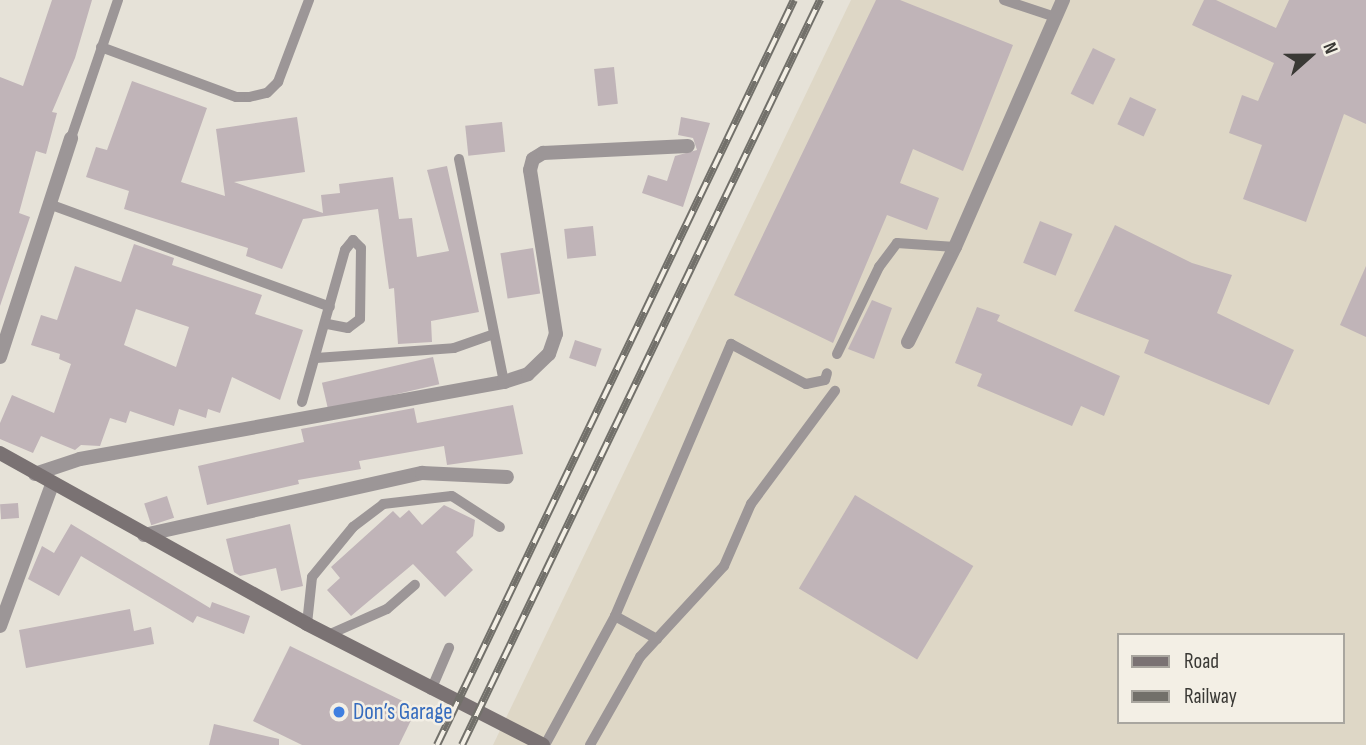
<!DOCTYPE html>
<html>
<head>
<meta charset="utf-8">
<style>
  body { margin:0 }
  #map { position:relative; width:1366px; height:745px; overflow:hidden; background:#e6e2d8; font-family:"Sofia Sans Condensed",sans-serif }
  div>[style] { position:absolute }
  .built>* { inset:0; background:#ded7c6 }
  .building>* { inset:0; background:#c0b4b8; transform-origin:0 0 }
  .lane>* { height:10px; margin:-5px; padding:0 5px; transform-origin:5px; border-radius:5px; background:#9c9697 }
  .street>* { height:14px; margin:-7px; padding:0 7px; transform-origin:7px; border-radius:7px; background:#9c9697 }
  .secondary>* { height:14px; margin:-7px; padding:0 7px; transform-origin:7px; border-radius:7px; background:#7a7273 }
  .rail>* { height:8px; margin-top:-4px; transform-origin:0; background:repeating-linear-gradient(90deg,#f3efe5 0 16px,#72706a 0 32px); box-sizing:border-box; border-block:2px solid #72706a }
  .dots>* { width:19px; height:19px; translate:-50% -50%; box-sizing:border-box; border:4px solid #f3efe5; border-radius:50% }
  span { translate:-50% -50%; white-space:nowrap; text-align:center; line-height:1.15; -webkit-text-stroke:5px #f3efe5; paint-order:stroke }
  .shop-label { font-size:23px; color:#366cbe }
  .left { translate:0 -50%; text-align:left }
  .legend { position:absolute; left:1117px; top:633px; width:228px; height:91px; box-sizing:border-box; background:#f3efe5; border:2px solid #a9a69f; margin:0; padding:9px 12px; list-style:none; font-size:21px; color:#3a3935 }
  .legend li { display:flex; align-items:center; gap:14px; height:35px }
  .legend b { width:35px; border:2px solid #a9a69f }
  .north { position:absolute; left:1275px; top:21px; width:70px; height:70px; -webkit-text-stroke:5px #f3efe5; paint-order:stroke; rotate:69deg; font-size:19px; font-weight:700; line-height:28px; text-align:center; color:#3a3935 }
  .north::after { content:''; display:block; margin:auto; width:24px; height:32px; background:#3a3935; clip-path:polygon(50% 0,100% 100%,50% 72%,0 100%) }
</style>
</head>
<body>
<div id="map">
  <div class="built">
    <i style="clip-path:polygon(evenodd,851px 0,1366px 0,1366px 745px,493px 745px,851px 0,1119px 635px,1343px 635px,1343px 722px,1119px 722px,1119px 635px)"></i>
  </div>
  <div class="building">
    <i style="clip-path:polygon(52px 0,92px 0,75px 58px,52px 112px,57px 113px,46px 154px,36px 151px,19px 213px,30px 217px,0 306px,0 77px,23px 86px)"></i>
    <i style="clip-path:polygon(876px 0,900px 0,1013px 45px,963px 171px,913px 149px,900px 183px,939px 198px,927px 230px,887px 215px,833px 343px,734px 295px)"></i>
    <i style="clip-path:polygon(1204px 0,1216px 0,1276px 28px,1289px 0,1366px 0,1366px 124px,1344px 114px,1306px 222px,1243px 199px,1262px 145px,1229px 133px,1242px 95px,1258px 101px,1274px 63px,1192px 25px)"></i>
    <i style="left:1093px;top:48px;width:25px;height:51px;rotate:26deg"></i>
    <i style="left:614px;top:67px;width:37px;height:20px;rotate:84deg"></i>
    <i style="clip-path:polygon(132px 81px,207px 108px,181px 182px,225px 196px,216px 129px,297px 117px,305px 172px,234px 182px,323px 213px,321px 195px,340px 193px,339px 184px,393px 177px,399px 219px,412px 218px,417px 257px,449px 251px,427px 170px,447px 166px,479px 312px,431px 321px,432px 342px,398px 344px,394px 288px,389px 289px,378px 209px,303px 219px,282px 269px,246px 256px,248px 248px,124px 209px,129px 191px,86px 177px,96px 147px,107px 150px)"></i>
    <i style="left:1130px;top:97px;width:29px;height:30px;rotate:25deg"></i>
    <i style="clip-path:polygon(681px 117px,710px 123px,683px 207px,642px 193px,648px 175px,667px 181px,675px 156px,697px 150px,693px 138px,678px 135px)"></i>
    <i style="left:502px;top:122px;width:30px;height:37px;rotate:84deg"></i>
    <i style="left:1040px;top:221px;width:35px;height:45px;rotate:22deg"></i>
    <i style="clip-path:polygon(1115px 225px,1192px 263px,1232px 275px,1217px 313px,1294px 350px,1269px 405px,1144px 353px,1149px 340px,1074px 311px)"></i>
    <i style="left:593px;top:226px;width:30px;height:29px;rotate:84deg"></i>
    <i style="clip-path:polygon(evenodd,134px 244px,174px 258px,172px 265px,262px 295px,255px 314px,303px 330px,280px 400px,232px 377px,220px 413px,208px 409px,206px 418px,179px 409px,174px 426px,130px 411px,126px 423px,110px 418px,100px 446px,81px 445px,75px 450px,41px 436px,33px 453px,0 439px,0 423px,12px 395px,54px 413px,71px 364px,59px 359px,60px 354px,31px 345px,41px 315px,57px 320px,75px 266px,121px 282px,134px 244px,136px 309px,189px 327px,176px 367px,124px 345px,136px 309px)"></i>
    <i style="left:533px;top:248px;width:46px;height:33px;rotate:81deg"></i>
    <i style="clip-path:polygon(1366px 266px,1366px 337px,1340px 325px)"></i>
    <i style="clip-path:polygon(872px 300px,892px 308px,874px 359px,848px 349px)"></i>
    <i style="clip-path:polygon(977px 307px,1000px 315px,997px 321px,1120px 376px,1104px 416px,1081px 406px,1072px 426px,977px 386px,982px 374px,955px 363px)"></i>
    <i style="left:575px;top:340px;width:28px;height:19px;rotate:18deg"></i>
    <i style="left:433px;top:357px;width:28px;height:114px;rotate:77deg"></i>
    <i style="clip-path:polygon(513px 405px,523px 454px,447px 465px,444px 446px,359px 461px,361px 469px,298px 480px,299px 484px,207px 505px,198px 466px,304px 442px,301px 429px,414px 408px,417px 423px)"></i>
    <i style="left:855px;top:495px;width:138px;height:109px;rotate:31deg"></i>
    <i style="left:167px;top:496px;width:23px;height:24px;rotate:72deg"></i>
    <i style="left:18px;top:503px;width:15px;height:18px;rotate:86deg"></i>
    <i style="clip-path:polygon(444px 505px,475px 520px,473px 536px,456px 552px,473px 570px,445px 597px,413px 564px,351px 616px,327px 590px,340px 578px,331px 567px,393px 511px,400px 518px,409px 510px,422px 525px)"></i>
    <i style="clip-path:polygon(71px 524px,210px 608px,212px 602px,250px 616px,244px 634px,197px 616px,193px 623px,81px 556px,59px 596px,28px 579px,42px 546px,54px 553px)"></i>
    <i style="clip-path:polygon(290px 524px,303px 586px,281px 591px,276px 568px,240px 576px,234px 572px,226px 539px)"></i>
    <i style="clip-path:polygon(130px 609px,134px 631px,151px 627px,154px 644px,26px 668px,19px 630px)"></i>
    <i style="clip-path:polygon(290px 646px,417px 708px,399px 745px,302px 745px,253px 721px)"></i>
    <i style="clip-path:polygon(214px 724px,279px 739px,279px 745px,209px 745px)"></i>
  </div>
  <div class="lane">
    <i style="left:1004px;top:0;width:54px;rotate:18.4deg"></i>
    <i style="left:101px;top:47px;width:144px;rotate:20.3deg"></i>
    <i style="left:236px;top:97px;width:13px"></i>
    <i style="left:249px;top:97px;width:18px;rotate:-13deg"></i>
    <i style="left:267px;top:93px;width:16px;rotate:-45deg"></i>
    <i style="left:278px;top:82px;width:88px;rotate:-69.3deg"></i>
    <i style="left:71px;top:138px;width:146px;rotate:-71.2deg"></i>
    <i style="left:459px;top:159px;width:227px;rotate:78.6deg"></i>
    <i style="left:49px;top:204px;width:299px;rotate:20.1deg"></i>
    <i style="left:837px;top:354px;width:97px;rotate:-64.2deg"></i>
    <i style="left:879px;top:267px;width:30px;rotate:-53deg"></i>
    <i style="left:897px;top:243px;width:58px;rotate:3.9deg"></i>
    <i style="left:316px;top:358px;width:138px;rotate:-4.1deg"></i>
    <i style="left:454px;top:348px;width:42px;rotate:-19.3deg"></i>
    <i style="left:302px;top:402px;width:158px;rotate:-74.2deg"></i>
    <i style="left:345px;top:250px;width:13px;rotate:-51deg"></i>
    <i style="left:353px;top:240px;width:11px;rotate:45deg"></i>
    <i style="left:361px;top:248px;width:71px;rotate:90.8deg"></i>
    <i style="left:360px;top:319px;width:15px;rotate:143deg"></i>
    <i style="left:348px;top:328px;width:21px;rotate:-169deg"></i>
    <i style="left:615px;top:616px;width:48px;rotate:28.7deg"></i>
    <i style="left:307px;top:624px;width:47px;rotate:-83.9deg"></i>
    <i style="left:312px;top:577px;width:65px;rotate:-50.6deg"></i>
    <i style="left:353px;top:527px;width:38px;rotate:-37deg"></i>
    <i style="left:383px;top:504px;width:69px;rotate:-6.6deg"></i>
    <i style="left:452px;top:496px;width:57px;rotate:32.9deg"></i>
    <i style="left:328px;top:635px;width:64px;rotate:-23.8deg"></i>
    <i style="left:387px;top:609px;width:37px;rotate:-41deg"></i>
    <i style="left:431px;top:690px;width:46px;rotate:-66.8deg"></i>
    <i style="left:545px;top:745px;width:147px;rotate:-61.5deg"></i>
    <i style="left:615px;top:616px;width:296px;rotate:-66.9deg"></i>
    <i style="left:731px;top:344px;width:85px;rotate:28.1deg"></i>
    <i style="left:806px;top:384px;width:19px;rotate:-12deg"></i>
    <i style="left:825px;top:380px;width:7px;rotate:-74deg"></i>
    <i style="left:590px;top:745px;width:101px;rotate:-60.4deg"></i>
    <i style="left:640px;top:657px;width:124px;rotate:-47.3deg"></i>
    <i style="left:724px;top:566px;width:68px;rotate:-66.5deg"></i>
    <i style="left:751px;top:504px;width:141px;rotate:-53.4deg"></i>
  </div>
  <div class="street">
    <i style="left:908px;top:342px;width:106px;rotate:-63.7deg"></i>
    <i style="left:955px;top:247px;width:270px;rotate:-66.4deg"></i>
    <i style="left:0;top:357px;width:230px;rotate:-72deg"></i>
    <i style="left:35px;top:474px;width:47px;rotate:-18.4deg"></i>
    <i style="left:80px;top:459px;width:431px;rotate:-10.3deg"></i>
    <i style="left:504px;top:382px;width:25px;rotate:-18deg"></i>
    <i style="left:528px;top:374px;width:29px;rotate:-44deg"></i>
    <i style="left:549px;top:354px;width:21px;rotate:-71deg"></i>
    <i style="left:556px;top:334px;width:166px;rotate:-99deg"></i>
    <i style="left:530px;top:170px;width:11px;rotate:-75deg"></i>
    <i style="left:533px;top:159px;width:12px;rotate:-31deg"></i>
    <i style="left:543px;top:153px;width:145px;rotate:-2.8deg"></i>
    <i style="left:144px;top:535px;width:285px;rotate:-12.6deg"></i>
    <i style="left:422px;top:473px;width:85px;rotate:2.7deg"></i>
    <i style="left:0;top:626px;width:150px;rotate:-69.8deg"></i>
  </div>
  <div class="secondary">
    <i style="left:0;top:453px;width:351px;rotate:29.1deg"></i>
    <i style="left:307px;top:624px;width:265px;rotate:27.1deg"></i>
  </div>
  <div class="rail">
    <i style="left:437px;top:745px;width:826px;rotate:-64.4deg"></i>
    <i style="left:462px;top:745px;width:827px;rotate:-64.33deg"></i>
  </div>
  <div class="dots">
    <i style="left:339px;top:712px;background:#3f7fe0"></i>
  </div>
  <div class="shop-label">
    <span class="left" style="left:353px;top:712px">Don’s Garage</span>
  </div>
  <ul class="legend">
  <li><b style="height:9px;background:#7a7273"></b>Road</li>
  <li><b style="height:9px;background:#72706a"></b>Railway</li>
  </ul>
  <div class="north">N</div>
</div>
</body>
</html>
